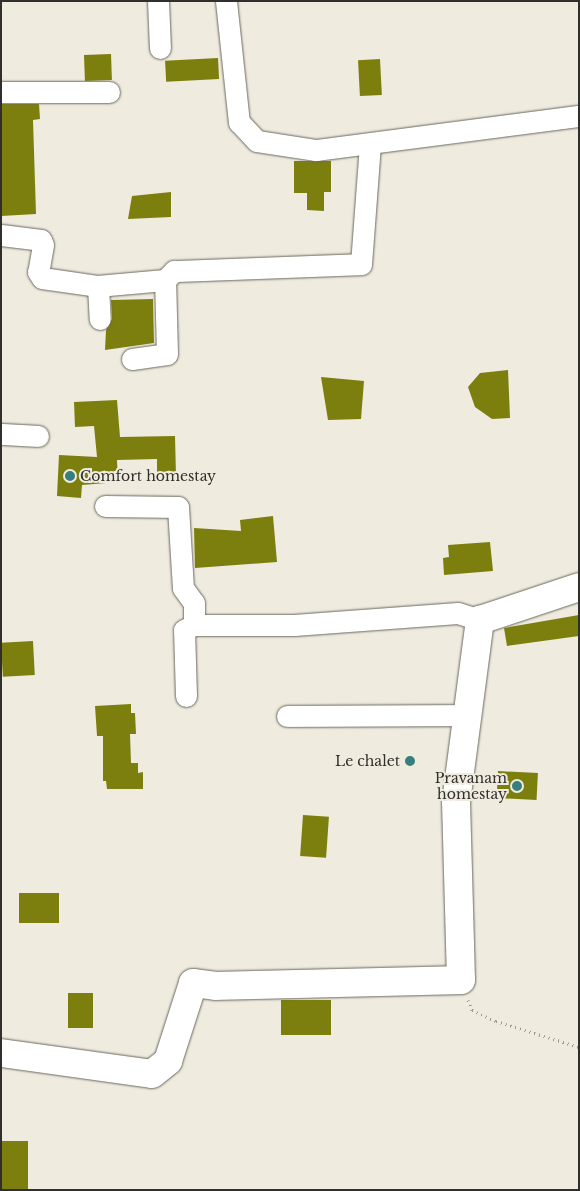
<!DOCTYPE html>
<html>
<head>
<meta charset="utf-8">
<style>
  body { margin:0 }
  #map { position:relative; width:580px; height:1191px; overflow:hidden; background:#efebdf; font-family:"Libre Baskerville",serif }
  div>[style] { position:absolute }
  .building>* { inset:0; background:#7c7f0d; transform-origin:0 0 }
  .path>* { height:3px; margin-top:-1.5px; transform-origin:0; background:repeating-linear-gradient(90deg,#9c9890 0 1px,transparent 0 5px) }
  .roads { filter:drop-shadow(0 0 1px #6a675d) drop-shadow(0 0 1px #6a675d) }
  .minor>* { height:21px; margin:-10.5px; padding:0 10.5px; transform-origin:10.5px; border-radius:10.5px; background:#fff }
  .major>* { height:28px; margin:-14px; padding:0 14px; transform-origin:14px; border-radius:14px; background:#fff }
  .dots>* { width:14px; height:14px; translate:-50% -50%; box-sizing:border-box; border:2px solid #efebdf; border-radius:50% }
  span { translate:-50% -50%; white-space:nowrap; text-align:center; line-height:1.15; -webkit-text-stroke:4px #efebdf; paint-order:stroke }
  .poi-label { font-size:14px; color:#312f2b }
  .left { translate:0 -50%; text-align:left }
  .right { translate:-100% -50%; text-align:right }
  .frame { position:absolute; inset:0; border:2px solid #312f2b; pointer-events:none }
</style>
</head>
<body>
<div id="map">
  <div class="building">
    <i style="left:111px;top:54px;width:26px;height:27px;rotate:88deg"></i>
    <i style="left:218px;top:58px;width:21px;height:53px;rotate:87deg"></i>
    <i style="left:380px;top:59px;width:36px;height:22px;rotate:87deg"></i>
    <i style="clip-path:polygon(1px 104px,39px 104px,40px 119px,33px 120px,36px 214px,1px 216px)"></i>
    <i style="clip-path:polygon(294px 161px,331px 161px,331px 192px,324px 192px,324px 211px,307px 210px,307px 193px,294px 193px)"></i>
    <i style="clip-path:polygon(171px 192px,171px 217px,128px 219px,132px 196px)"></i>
    <i style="clip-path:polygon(153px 299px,154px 343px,105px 350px,106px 330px,112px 319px,111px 300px)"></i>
    <i style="clip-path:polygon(508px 370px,510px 418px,492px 419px,475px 407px,468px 387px,480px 373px)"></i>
    <i style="clip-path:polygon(321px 377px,364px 381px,361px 419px,328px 420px)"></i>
    <i style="clip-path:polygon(117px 400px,120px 437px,175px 436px,176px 476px,157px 476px,157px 459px,117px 460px,118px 482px,82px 485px,81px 498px,57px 496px,59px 455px,97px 457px,94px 426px,75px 427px,74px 402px)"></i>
    <i style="clip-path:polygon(273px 516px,277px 562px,195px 568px,194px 528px,241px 531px,240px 520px)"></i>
    <i style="clip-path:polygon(490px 542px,493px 571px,444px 575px,443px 558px,449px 557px,448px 545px)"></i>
    <i style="clip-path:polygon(579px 615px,579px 636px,507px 646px,504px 628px)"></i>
    <i style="left:33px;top:641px;width:34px;height:32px;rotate:87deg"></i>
    <i style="clip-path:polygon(131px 704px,131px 713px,135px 713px,136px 734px,130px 734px,131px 763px,138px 763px,138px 773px,143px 772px,143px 789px,107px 789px,106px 781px,103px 781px,103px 736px,97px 736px,95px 706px)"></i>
    <i style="left:498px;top:771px;width:40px;height:27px;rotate:3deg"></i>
    <i style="left:303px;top:815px;width:26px;height:41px;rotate:4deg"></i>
    <i style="left:59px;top:893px;width:30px;height:40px;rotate:90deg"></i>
    <i style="left:68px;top:993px;width:25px;height:35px"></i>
    <i style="left:281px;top:1000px;width:50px;height:35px"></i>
    <i style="left:1px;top:1141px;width:27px;height:49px"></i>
  </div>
  <div class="path">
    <i style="left:468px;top:1000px;width:11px;rotate:68deg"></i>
    <i style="left:472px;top:1010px;width:26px;rotate:25deg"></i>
    <i style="left:496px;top:1021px;width:87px;rotate:17.4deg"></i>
  </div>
  <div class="roads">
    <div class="minor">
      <i style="left:158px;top:1px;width:47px;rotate:87.6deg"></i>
      <i style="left:226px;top:1px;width:122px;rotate:83.9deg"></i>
      <i style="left:239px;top:122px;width:26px;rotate:47deg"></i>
      <i style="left:257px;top:141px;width:60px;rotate:8.7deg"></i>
      <i style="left:316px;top:150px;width:265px;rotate:-7.4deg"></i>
      <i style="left:1px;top:92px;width:108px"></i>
      <i style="left:1px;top:235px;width:40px;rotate:7.1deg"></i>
      <i style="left:41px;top:240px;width:5px;rotate:68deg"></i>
      <i style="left:43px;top:245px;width:27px;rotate:100deg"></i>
      <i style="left:38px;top:272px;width:7px;rotate:56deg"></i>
      <i style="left:42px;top:278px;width:57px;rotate:8.1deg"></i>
      <i style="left:98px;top:286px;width:33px;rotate:87deg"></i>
      <i style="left:97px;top:286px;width:68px;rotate:-5deg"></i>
      <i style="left:132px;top:359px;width:35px;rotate:-8deg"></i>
      <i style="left:167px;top:354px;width:74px;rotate:-91.5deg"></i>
      <i style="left:165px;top:280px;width:13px;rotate:-45deg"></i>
      <i style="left:174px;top:271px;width:187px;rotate:-2.1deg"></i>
      <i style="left:361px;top:264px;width:120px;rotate:-85.7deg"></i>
      <i style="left:1px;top:434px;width:37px;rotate:3deg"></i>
      <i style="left:105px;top:506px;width:73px;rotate:0.8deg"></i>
      <i style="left:178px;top:507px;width:81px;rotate:86.5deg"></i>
      <i style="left:183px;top:588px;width:19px;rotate:54deg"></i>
      <i style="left:194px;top:603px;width:22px;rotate:90deg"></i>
      <i style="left:186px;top:696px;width:66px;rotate:-91.7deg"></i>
      <i style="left:184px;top:630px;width:11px;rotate:-27deg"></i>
      <i style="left:194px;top:625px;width:100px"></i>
      <i style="left:294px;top:625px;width:164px;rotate:-4.2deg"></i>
      <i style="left:458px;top:613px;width:23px;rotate:18deg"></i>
      <i style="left:287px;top:716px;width:180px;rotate:-0.3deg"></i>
    </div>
    <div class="major">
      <i style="left:1px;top:1053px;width:152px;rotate:7.9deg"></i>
      <i style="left:152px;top:1074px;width:21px;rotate:-39deg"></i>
      <i style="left:168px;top:1061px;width:82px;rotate:-72.2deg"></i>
      <i style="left:193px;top:983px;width:23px;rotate:7deg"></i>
      <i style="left:216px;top:986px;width:245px;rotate:-1.4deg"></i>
      <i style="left:461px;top:980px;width:178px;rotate:-91.6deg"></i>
      <i style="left:456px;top:802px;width:184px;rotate:-82.5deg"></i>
      <i style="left:480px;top:620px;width:104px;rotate:-18.4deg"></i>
    </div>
  </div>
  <div class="dots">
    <i style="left:70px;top:476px;background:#377f7e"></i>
    <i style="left:410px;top:761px;background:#377f7e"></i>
    <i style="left:517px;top:786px;background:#377f7e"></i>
  </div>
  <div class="poi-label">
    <span class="left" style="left:80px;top:476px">Comfort homestay</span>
    <span class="right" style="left:400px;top:761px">Le chalet</span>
    <span class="right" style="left:507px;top:786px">Pravanam<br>homestay</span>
  </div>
  <div class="frame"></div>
</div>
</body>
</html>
